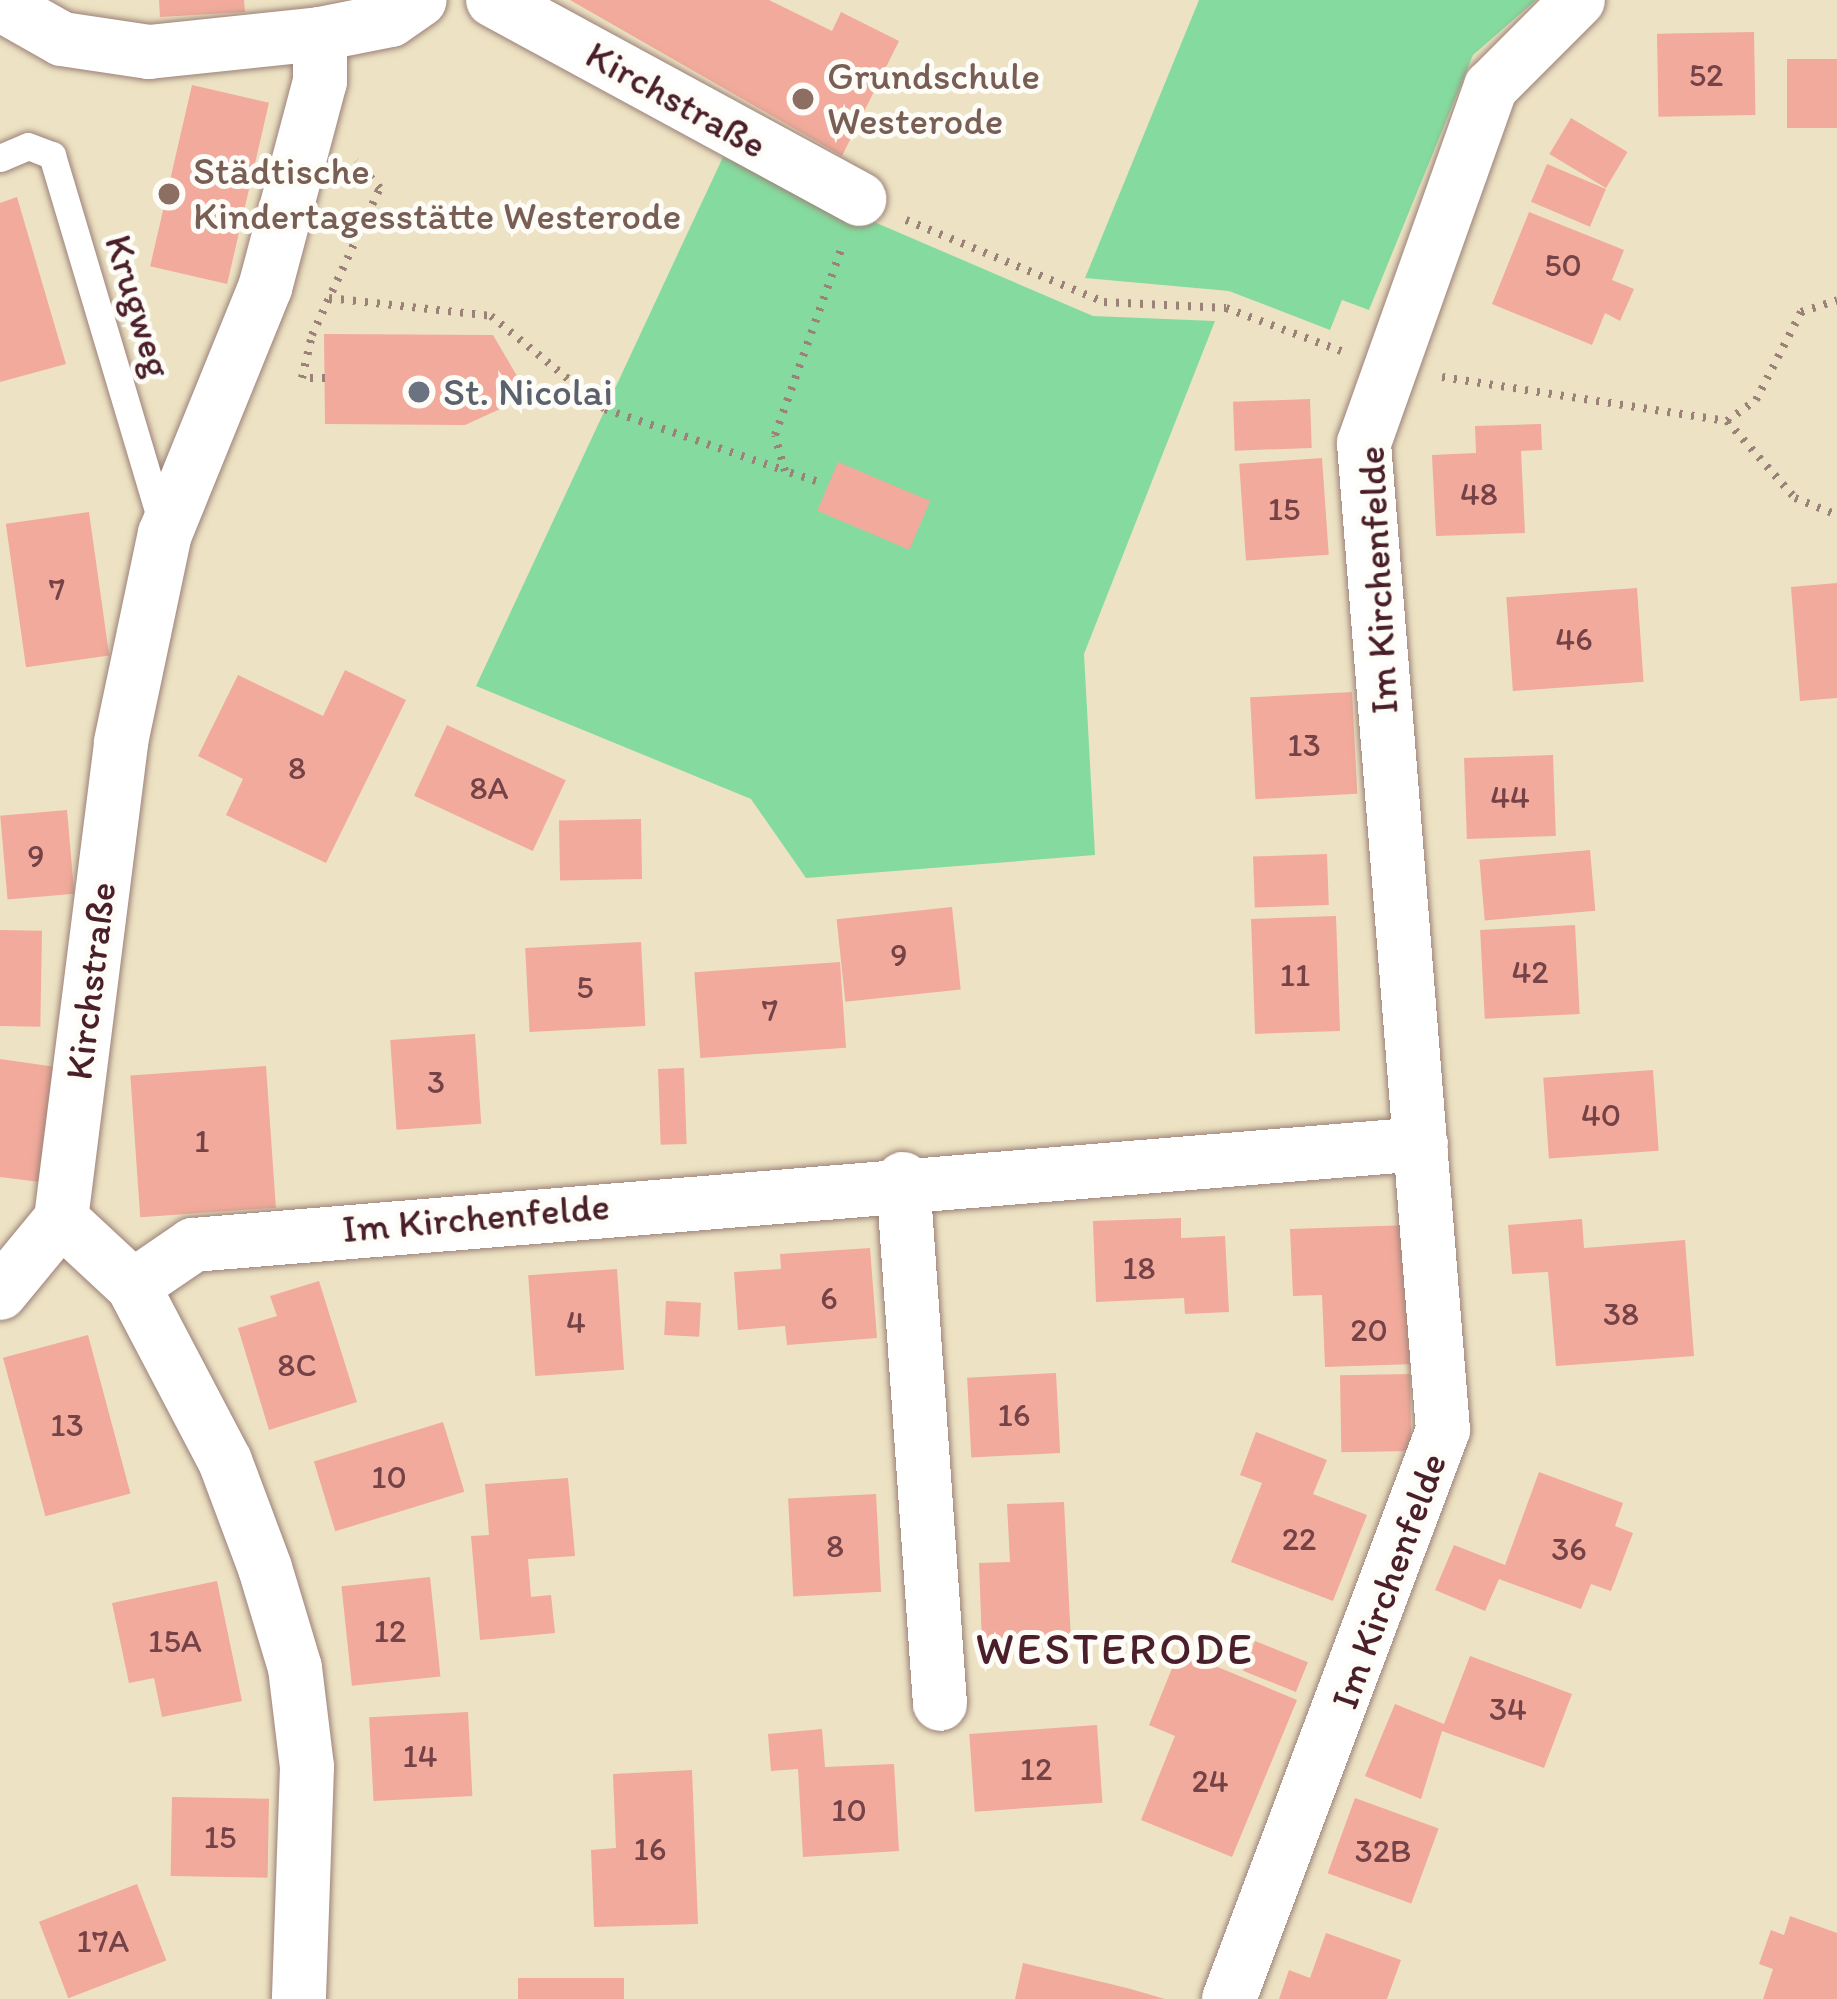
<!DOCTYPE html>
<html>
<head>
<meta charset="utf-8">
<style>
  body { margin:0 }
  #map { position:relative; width:1837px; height:1999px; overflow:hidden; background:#ede3c4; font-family:Itim,sans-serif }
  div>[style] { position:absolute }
  .green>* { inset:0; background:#85db9f }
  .building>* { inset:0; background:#f1aa9b; transform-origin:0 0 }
  .path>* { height:8px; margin-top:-4px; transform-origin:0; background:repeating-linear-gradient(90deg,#9c8178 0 3px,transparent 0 12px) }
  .roads { filter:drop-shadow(0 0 3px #9c8178) drop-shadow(0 0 3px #9c8178) }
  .lane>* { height:27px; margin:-13.5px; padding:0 13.5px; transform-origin:13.5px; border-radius:13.5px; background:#fff }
  .street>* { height:54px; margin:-27px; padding:0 27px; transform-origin:27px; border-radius:27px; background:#fff }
  .dots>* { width:33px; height:33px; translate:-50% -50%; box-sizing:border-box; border:6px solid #fdfcf7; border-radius:50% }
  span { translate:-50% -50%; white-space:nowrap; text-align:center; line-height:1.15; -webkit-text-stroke:10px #fdfcf7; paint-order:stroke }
  .number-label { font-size:33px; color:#744247 }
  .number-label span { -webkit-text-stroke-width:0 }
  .education-label { font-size:39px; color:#785e54 }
  .left { translate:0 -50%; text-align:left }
  .street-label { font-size:39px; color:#4a1f2b }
  .worship-label { font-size:39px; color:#5b616d }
  .quarter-label { font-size:45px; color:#4a1f2b; letter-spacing:3px }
</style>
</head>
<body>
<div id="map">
  <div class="green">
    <i style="clip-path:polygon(1199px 0,1536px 0,1473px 55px,1369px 310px,1342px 300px,1330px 330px,1229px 291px,1085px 278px)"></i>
    <i style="clip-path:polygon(723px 157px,1093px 316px,1215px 321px,1084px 654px,1095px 855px,806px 878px,751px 799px,476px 686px)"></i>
  </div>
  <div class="building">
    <i style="clip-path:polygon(159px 0,244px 0,245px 12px,160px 17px)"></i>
    <i style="clip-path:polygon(570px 0,769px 0,832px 31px,841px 12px,899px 41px,842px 156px)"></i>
    <i style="left:1754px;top:32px;width:83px;height:97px;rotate:89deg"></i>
    <i style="left:1837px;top:59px;width:69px;height:50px;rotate:90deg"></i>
    <i style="left:192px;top:85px;width:79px;height:186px;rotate:13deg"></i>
    <i style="left:1571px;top:118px;width:66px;height:42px;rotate:31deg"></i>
    <i style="left:1547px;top:164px;width:64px;height:41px;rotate:23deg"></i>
    <i style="clip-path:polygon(17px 197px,66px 364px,0 382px,0 203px)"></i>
    <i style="clip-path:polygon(1529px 212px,1624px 250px,1612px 280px,1634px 289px,1620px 321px,1605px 313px,1592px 345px,1492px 304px)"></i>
    <i style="clip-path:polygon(324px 334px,493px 335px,517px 376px,509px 405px,465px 425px,325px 424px)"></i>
    <i style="left:1310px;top:399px;width:49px;height:77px;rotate:88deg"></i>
    <i style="clip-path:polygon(1541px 424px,1542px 450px,1521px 451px,1525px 533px,1436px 536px,1432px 455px,1476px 453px,1475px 426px)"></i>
    <i style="left:1322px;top:458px;width:97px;height:83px;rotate:86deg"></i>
    <i style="left:838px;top:462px;width:100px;height:53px;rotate:23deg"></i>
    <i style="left:89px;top:512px;width:145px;height:84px;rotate:82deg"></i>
    <i style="clip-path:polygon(1837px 583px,1837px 698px,1800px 701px,1791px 587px)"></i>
    <i style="left:1637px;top:588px;width:94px;height:131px;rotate:86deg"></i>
    <i style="clip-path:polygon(345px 670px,406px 700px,326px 863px,226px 815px,243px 779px,198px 756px,238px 675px,323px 716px)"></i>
    <i style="left:1352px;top:692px;width:102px;height:102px;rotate:87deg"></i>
    <i style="left:447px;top:725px;width:131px;height:78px;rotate:25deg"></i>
    <i style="left:1553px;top:755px;width:81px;height:89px;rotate:88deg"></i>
    <i style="left:67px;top:810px;width:84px;height:67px;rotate:85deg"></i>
    <i style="left:641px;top:819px;width:60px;height:82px;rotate:89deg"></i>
    <i style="left:1590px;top:850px;width:61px;height:111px;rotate:85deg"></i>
    <i style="left:1327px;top:854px;width:51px;height:74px;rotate:88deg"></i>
    <i style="left:952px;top:907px;width:83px;height:116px;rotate:84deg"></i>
    <i style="left:1336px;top:916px;width:115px;height:85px;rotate:88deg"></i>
    <i style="left:1575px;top:925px;width:89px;height:95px;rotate:87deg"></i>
    <i style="left:0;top:930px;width:42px;height:96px;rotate:1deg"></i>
    <i style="left:641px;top:942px;width:84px;height:116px;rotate:87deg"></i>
    <i style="left:840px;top:962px;width:86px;height:146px;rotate:86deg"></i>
    <i style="left:475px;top:1034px;width:90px;height:85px;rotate:86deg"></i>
    <i style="clip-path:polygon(0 1059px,56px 1067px,40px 1182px,0 1177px)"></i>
    <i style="left:266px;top:1066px;width:142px;height:136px;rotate:86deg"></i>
    <i style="left:684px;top:1068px;width:76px;height:26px;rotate:88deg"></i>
    <i style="left:1653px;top:1070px;width:81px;height:110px;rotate:86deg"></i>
    <i style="clip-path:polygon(1181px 1218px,1181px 1238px,1225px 1236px,1229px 1312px,1185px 1314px,1184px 1298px,1096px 1302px,1093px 1221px)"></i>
    <i style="clip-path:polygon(1582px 1219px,1584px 1248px,1685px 1240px,1694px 1356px,1556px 1366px,1548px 1272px,1512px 1274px,1508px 1225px)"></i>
    <i style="clip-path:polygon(1410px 1225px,1415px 1364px,1325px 1367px,1322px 1295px,1293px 1296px,1290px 1229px)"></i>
    <i style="clip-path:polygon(870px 1248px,877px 1338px,787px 1345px,785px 1326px,738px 1330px,734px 1272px,781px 1269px,780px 1254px)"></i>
    <i style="left:617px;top:1269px;width:101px;height:89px;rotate:86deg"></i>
    <i style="clip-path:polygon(319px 1281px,357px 1402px,269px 1430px,238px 1328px,277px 1316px,270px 1296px)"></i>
    <i style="left:666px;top:1301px;width:35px;height:34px;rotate:3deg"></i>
    <i style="left:88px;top:1335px;width:164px;height:88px;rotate:75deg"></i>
    <i style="left:1056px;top:1373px;width:80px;height:89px;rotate:87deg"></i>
    <i style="left:1410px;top:1374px;width:77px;height:70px;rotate:89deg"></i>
    <i style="left:443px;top:1422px;width:73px;height:135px;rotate:73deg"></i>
    <i style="clip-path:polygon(1256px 1432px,1327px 1460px,1313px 1494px,1367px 1515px,1333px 1601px,1231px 1562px,1262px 1483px,1240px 1475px)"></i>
    <i style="clip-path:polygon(1539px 1472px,1623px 1503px,1615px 1526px,1633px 1533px,1611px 1591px,1591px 1584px,1581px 1609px,1499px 1579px,1485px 1611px,1435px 1590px,1454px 1545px,1505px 1565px)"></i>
    <i style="clip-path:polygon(568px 1478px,575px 1556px,528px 1559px,531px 1597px,551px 1595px,555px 1633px,480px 1640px,471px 1536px,489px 1535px,485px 1484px)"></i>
    <i style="left:876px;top:1494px;width:98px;height:88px;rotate:87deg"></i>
    <i style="clip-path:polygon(1064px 1502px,1071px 1641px,982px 1644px,979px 1563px,1010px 1562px,1007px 1504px)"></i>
    <i style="left:430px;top:1577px;width:100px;height:89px;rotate:84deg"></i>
    <i style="clip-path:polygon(217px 1581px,242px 1701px,162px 1717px,154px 1678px,129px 1683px,112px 1603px)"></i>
    <i style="left:1255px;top:1641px;width:57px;height:32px;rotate:22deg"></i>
    <i style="clip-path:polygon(1179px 1651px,1297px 1700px,1232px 1857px,1141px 1820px,1175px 1736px,1149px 1725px)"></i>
    <i style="clip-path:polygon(1470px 1656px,1572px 1694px,1544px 1768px,1442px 1731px,1421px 1799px,1365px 1776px,1395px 1704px,1444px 1724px)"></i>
    <i style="left:468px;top:1712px;width:84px;height:99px;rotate:87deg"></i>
    <i style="left:1097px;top:1725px;width:78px;height:128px;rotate:86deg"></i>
    <i style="clip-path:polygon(822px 1729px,825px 1767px,894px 1764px,899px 1851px,803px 1857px,798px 1769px,771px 1771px,768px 1734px)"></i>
    <i style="clip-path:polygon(692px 1770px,698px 1924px,594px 1927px,591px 1850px,616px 1848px,613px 1774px)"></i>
    <i style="left:172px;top:1797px;width:97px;height:79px;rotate:1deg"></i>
    <i style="left:1355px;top:1798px;width:89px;height:80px;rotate:20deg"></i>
    <i style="left:137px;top:1884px;width:82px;height:105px;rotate:69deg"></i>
    <i style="clip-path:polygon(1790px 1916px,1837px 1933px,1837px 1999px,1763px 1999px,1773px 1969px,1759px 1964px,1771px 1930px,1784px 1935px)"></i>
    <i style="clip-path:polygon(1326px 1933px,1401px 1960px,1387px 1999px,1279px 1999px,1289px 1970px,1310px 1978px)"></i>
    <i style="clip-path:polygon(1023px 1963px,1127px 1988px,1165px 1999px,1015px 1999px)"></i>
    <i style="left:624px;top:1978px;width:21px;height:106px;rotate:90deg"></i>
  </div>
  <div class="path">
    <i style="left:906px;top:220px;width:214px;rotate:22.5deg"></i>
    <i style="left:1104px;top:302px;width:122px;rotate:2.8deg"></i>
    <i style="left:1226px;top:308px;width:123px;rotate:20.5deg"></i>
    <i style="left:329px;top:298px;width:163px;rotate:6.3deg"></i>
    <i style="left:491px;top:316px;width:147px;rotate:39.2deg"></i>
    <i style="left:605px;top:409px;width:188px;rotate:18.9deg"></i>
    <i style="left:1442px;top:377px;width:288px;rotate:8.8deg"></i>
    <i style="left:1727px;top:421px;width:103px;rotate:48.6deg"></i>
    <i style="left:1795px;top:498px;width:45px;rotate:22deg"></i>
    <i style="left:325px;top:378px;width:23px;rotate:180deg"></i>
    <i style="left:302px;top:378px;width:44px;rotate:-76.9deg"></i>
    <i style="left:312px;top:335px;width:162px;rotate:-65.2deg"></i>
    <i style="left:380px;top:188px;width:36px;rotate:-132deg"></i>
    <i style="left:1727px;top:421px;width:36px;rotate:-36deg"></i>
    <i style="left:1756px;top:400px;width:99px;rotate:-62.9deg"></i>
    <i style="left:1801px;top:312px;width:38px;rotate:-18deg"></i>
    <i style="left:816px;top:481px;width:33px;rotate:-162deg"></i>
    <i style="left:785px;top:471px;width:37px;rotate:-106deg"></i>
    <i style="left:775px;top:435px;width:196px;rotate:-70.4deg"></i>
  </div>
  <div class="roads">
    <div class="lane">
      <i style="left:0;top:158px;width:30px;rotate:-23deg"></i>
      <i style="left:28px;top:146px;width:26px;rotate:21deg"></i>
      <i style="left:52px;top:155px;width:385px;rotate:73.4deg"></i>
    </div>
    <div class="street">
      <i style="left:493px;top:0;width:417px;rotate:28.5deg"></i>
      <i style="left:0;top:4px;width:71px;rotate:29.4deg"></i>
      <i style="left:62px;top:39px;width:88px;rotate:8.5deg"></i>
      <i style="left:149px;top:52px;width:172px;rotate:-6deg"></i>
      <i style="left:320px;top:34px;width:72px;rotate:-11.2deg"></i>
      <i style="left:391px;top:20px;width:35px;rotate:-35deg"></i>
      <i style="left:903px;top:1179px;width:526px;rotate:85.97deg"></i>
      <i style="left:61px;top:1219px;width:481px;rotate:-82.8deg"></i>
      <i style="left:121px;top:742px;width:213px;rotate:-78.1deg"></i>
      <i style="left:165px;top:534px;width:266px;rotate:-67.9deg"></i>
      <i style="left:265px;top:288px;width:213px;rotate:-75.1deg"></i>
      <i style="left:320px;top:82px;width:48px;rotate:-90deg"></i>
      <i style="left:61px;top:1219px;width:98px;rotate:42.9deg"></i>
      <i style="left:133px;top:1286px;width:198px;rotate:62.3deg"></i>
      <i style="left:225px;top:1461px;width:114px;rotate:69.5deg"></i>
      <i style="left:265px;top:1568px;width:104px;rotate:73.3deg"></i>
      <i style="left:295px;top:1668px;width:100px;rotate:83.1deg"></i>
      <i style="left:307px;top:1767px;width:232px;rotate:92deg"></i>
      <i style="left:133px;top:1286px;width:73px;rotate:-34.3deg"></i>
      <i style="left:193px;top:1245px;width:1232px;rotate:-4.7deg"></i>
      <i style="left:0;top:1293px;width:96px;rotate:-50.5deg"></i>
      <i style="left:1229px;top:1999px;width:608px;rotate:-69.39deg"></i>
      <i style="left:1443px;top:1430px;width:990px;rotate:-94.58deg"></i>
      <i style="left:1364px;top:443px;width:378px;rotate:-70.4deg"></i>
      <i style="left:1491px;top:87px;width:123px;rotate:-45deg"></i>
    </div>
  </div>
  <div class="dots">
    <i style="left:803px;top:99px;background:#8d6e63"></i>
    <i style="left:169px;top:194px;background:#8d6e63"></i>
    <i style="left:419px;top:392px;background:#6b7280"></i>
  </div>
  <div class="number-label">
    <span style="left:1706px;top:75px">52</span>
    <span style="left:1563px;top:265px">50</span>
    <span style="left:1479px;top:494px">48</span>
    <span style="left:1284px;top:509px">15</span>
    <span style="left:57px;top:589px">7</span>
    <span style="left:1574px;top:639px">46</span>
    <span style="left:1304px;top:745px">13</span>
    <span style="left:297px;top:768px">8</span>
    <span style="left:489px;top:788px">8A</span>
    <span style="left:1510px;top:797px">44</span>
    <span style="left:36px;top:856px">9</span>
    <span style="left:899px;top:955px">9</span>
    <span style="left:1530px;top:972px">42</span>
    <span style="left:1295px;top:975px">11</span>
    <span style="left:585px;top:987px">5</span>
    <span style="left:770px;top:1010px">7</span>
    <span style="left:436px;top:1082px">3</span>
    <span style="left:1601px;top:1115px">40</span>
    <span style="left:202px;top:1141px">1</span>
    <span style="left:1139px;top:1268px">18</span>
    <span style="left:829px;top:1298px">6</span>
    <span style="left:1621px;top:1314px">38</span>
    <span style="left:576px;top:1322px">4</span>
    <span style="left:1369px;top:1330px">20</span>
    <span style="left:297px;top:1365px">8C</span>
    <span style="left:1014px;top:1415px">16</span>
    <span style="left:67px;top:1425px">13</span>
    <span style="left:389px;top:1477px">10</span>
    <span style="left:1299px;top:1539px">22</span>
    <span style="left:835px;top:1546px">8</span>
    <span style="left:1569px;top:1549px">36</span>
    <span style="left:390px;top:1631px">12</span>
    <span style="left:175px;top:1641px">15A</span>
    <span style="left:1508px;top:1709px">34</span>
    <span style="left:420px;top:1756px">14</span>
    <span style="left:1036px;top:1769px">12</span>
    <span style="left:1210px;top:1781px">24</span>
    <span style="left:849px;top:1810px">10</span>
    <span style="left:220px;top:1837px">15</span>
    <span style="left:650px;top:1849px">16</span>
    <span style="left:1383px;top:1851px">32B</span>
    <span style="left:103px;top:1941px">17A</span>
  </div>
  <div class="education-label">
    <span class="left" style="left:827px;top:99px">Grundschule<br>Westerode</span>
    <span class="left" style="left:193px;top:194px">Städtische<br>Kindertagesstätte Westerode</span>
  </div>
  <div class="street-label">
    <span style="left:676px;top:100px;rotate:29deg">Kirchstraße</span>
    <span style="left:138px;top:306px;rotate:73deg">Krugweg</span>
    <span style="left:1378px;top:580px;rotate:-93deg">Im Kirchenfelde</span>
    <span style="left:91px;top:981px;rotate:-83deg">Kirchstraße</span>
    <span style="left:476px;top:1218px;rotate:-5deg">Im Kirchenfelde</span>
    <span style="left:1389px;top:1581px;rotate:-70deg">Im Kirchenfelde</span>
  </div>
  <div class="worship-label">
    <span class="left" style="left:443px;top:392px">St. Nicolai</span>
  </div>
  <div class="quarter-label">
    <span style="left:1115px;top:1649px">WESTERODE</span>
  </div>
</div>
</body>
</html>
